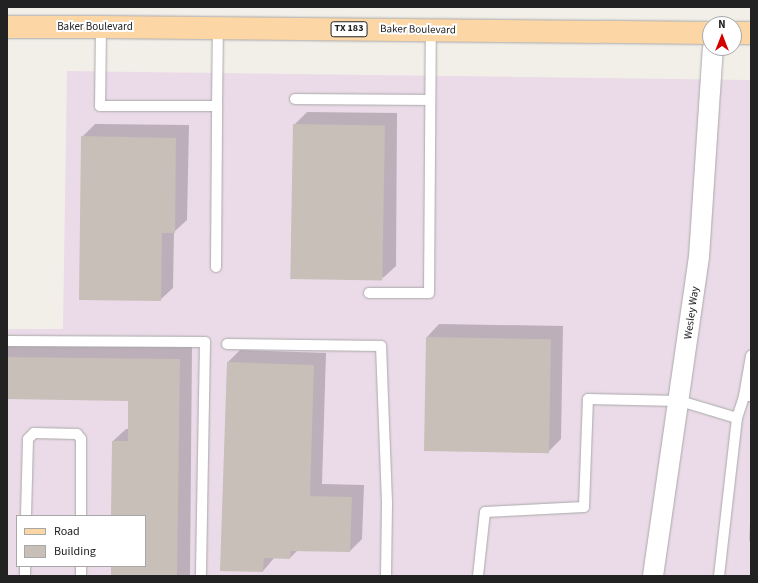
<!DOCTYPE html>
<html>
<head>
<meta charset="utf-8">
<style>
  body { margin:0 }
  #map { position:relative; width:758px; height:583px; overflow:hidden; background:#f2efe9; font-family:"Source Sans 3",sans-serif }
  div>[style] { position:absolute }
  .industrial>* { inset:0; background:#ebdbe8 }
  .shadow>* { inset:0; background:#0003 }
  .building>* { inset:0; background:#c7bfb8; transform-origin:0 0 }
  .roads { filter:drop-shadow(0 0 1px #a9a9a9) drop-shadow(0 0 1px #a9a9a9) }
  .service>* { height:10px; margin:-5px; padding:0 5px; transform-origin:5px; border-radius:5px; background:#fff }
  .minor>* { height:20px; margin:-10px; padding:0 10px; transform-origin:10px; border-radius:10px; background:#fff }
  .primary>* { height:22px; margin:-11px; padding:0 11px; transform-origin:11px; border-radius:11px; background:#fcd6a4 }
  span { translate:-50% -50%; white-space:nowrap; text-align:center; line-height:1.15; -webkit-text-stroke:4px #fff; paint-order:stroke }
  .shield-label span { padding:1px 3px; background:#fff; border:1px solid; border-radius:3px; -webkit-text-stroke-width:0 }
  .shield-label { font-size:10px; color:#222; font-weight:700 }
  .street-label { font-size:11px; color:#222 }
  .frame { position:absolute; inset:0; border:8px solid #222; pointer-events:none }
  .legend { position:absolute; left:16px; top:515px; width:130px; height:52px; box-sizing:border-box; background:#fff; border:1px solid #a7a7a7; margin:0; padding:5px 7px; list-style:none; font-size:12px; color:#222 }
  .legend li { display:flex; align-items:center; gap:8px; height:20px }
  .legend b { width:20px; border:1px solid #a7a7a7 }
  .north { position:absolute; left:702px; top:16px; width:40px; height:40px; box-sizing:border-box; background:#fff; border:1px solid #a7a7a7; border-radius:50%; rotate:0deg; font-size:11px; font-weight:700; line-height:16px; text-align:center; color:#222 }
  .north::after { content:''; display:block; margin:auto; width:14px; height:18px; background:#d40000; clip-path:polygon(50% 0,100% 100%,50% 72%,0 100%) }
</style>
</head>
<body>
<div id="map">
  <div class="industrial">
    <i style="clip-path:polygon(evenodd,67px 71px,751px 80px,751px 576px,7px 576px,7px 329px,63px 329px,67px 71px,17px 516px,145px 516px,145px 566px,17px 566px,17px 516px)"></i>
  </div>
  <div class="shadow">
    <i style="clip-path:polygon(307px 112px,397px 113px,396px 266px,383px 278px,294px 125px)"></i>
    <i style="clip-path:polygon(95px 124px,189px 125px,187px 220px,174px 232px,173px 288px,160px 300px,82px 137px)"></i>
    <i style="clip-path:polygon(439px 324px,563px 326px,561px 439px,548px 452px,427px 337px)"></i>
    <i style="clip-path:polygon(7px 345px,192px 347px,190px 576px,112px 576px,112px 566px,145px 566px,145px 516px,112px 516px,113px 441px,126px 429px,129px 429px,129px 400px,7px 398px)"></i>
    <i style="clip-path:polygon(240px 350px,326px 353px,322px 484px,364px 485px,362px 539px,350px 551px,298px 550px,290px 558px,275px 557px,263px 571px,228px 362px)"></i>
  </div>
  <div class="building">
    <i style="left:293px;top:124px;width:92px;height:155px;rotate:1deg"></i>
    <i style="clip-path:polygon(81px 136px,176px 138px,175px 233px,162px 233px,161px 301px,79px 300px)"></i>
    <i style="left:426px;top:337px;width:125px;height:114px;rotate:1deg"></i>
    <i style="clip-path:polygon(7px 357px,180px 359px,177px 576px,111px 576px,111px 566px,145px 566px,145px 516px,111px 516px,112px 441px,128px 441px,128px 401px,7px 399px)"></i>
    <i style="clip-path:polygon(227px 362px,314px 365px,310px 496px,352px 497px,350px 552px,291px 551px,290px 559px,264px 558px,263px 572px,220px 571px)"></i>
    <i style="clip-path:polygon(750px 521px,751px 521px,751px 541px,749px 541px)"></i>
  </div>
  <div class="roads">
    <div class="service">
      <i style="left:101px;top:27px;width:79px;rotate:90.7deg"></i>
      <i style="left:100px;top:106px;width:117px"></i>
      <i style="left:217px;top:106px;width:78px;rotate:-89.3deg"></i>
      <i style="left:295px;top:99px;width:135px;rotate:0.4deg"></i>
      <i style="left:216px;top:267px;width:161px;rotate:-89.6deg"></i>
      <i style="left:369px;top:293px;width:60px"></i>
      <i style="left:429px;top:293px;width:263px;rotate:-89.6deg"></i>
      <i style="left:7px;top:341px;width:198px;rotate:0.3deg"></i>
      <i style="left:205px;top:342px;width:234px;rotate:91deg"></i>
      <i style="left:227px;top:344px;width:154px;rotate:0.7deg"></i>
      <i style="left:381px;top:346px;width:158px;rotate:87.8deg"></i>
      <i style="left:387px;top:504px;width:72px;rotate:90.8deg"></i>
      <i style="left:744px;top:396px;width:41px;rotate:-80.1deg"></i>
      <i style="left:737px;top:418px;width:23px;rotate:-72deg"></i>
      <i style="left:744px;top:396px;width:7px"></i>
      <i style="left:26px;top:516px;width:77px;rotate:-88.5deg"></i>
      <i style="left:28px;top:439px;width:8px;rotate:-45deg"></i>
      <i style="left:34px;top:433px;width:43px;rotate:1.3deg"></i>
      <i style="left:77px;top:434px;width:6px;rotate:51deg"></i>
      <i style="left:81px;top:439px;width:77px;rotate:90deg"></i>
      <i style="left:81px;top:566px;width:10px;rotate:90deg"></i>
      <i style="left:25px;top:576px;width:10px;rotate:-90deg"></i>
      <i style="left:478px;top:576px;width:64px;rotate:-83.8deg"></i>
      <i style="left:485px;top:512px;width:99px;rotate:-2.9deg"></i>
      <i style="left:584px;top:507px;width:108px;rotate:-87.9deg"></i>
      <i style="left:588px;top:399px;width:92px;rotate:1.2deg"></i>
      <i style="left:680px;top:401px;width:59px;rotate:16.6deg"></i>
      <i style="left:737px;top:418px;width:159px;rotate:96.5deg"></i>
    </div>
    <div class="minor">
      <i style="left:653px;top:576px;width:322px;rotate:-81.8deg"></i>
      <i style="left:699px;top:257px;width:209px;rotate:-86.2deg"></i>
    </div>
    <div class="primary">
      <i style="left:7px;top:27px;width:94px"></i>
      <i style="left:101px;top:27px;width:609px;rotate:0.56deg"></i>
      <i style="left:734px;top:33px;width:17px"></i>
    </div>
  </div>
  <div class="shield-label">
    <span style="left:349px;top:29px">TX 183</span>
  </div>
  <div class="street-label">
    <span style="left:95px;top:27px">Baker Boulevard</span>
    <span style="left:418px;top:30px;rotate:1deg">Baker Boulevard</span>
    <span style="left:692px;top:313px;rotate:-82deg">Wesley Way</span>
  </div>
  <div class="frame"></div>
  <ul class="legend">
  <li><b style="height:5px;background:#fcd6a4"></b>Road</li>
  <li><b style="height:11px;background:#c7bfb8"></b>Building</li>
  </ul>
  <div class="north">N</div>
</div>
</body>
</html>
